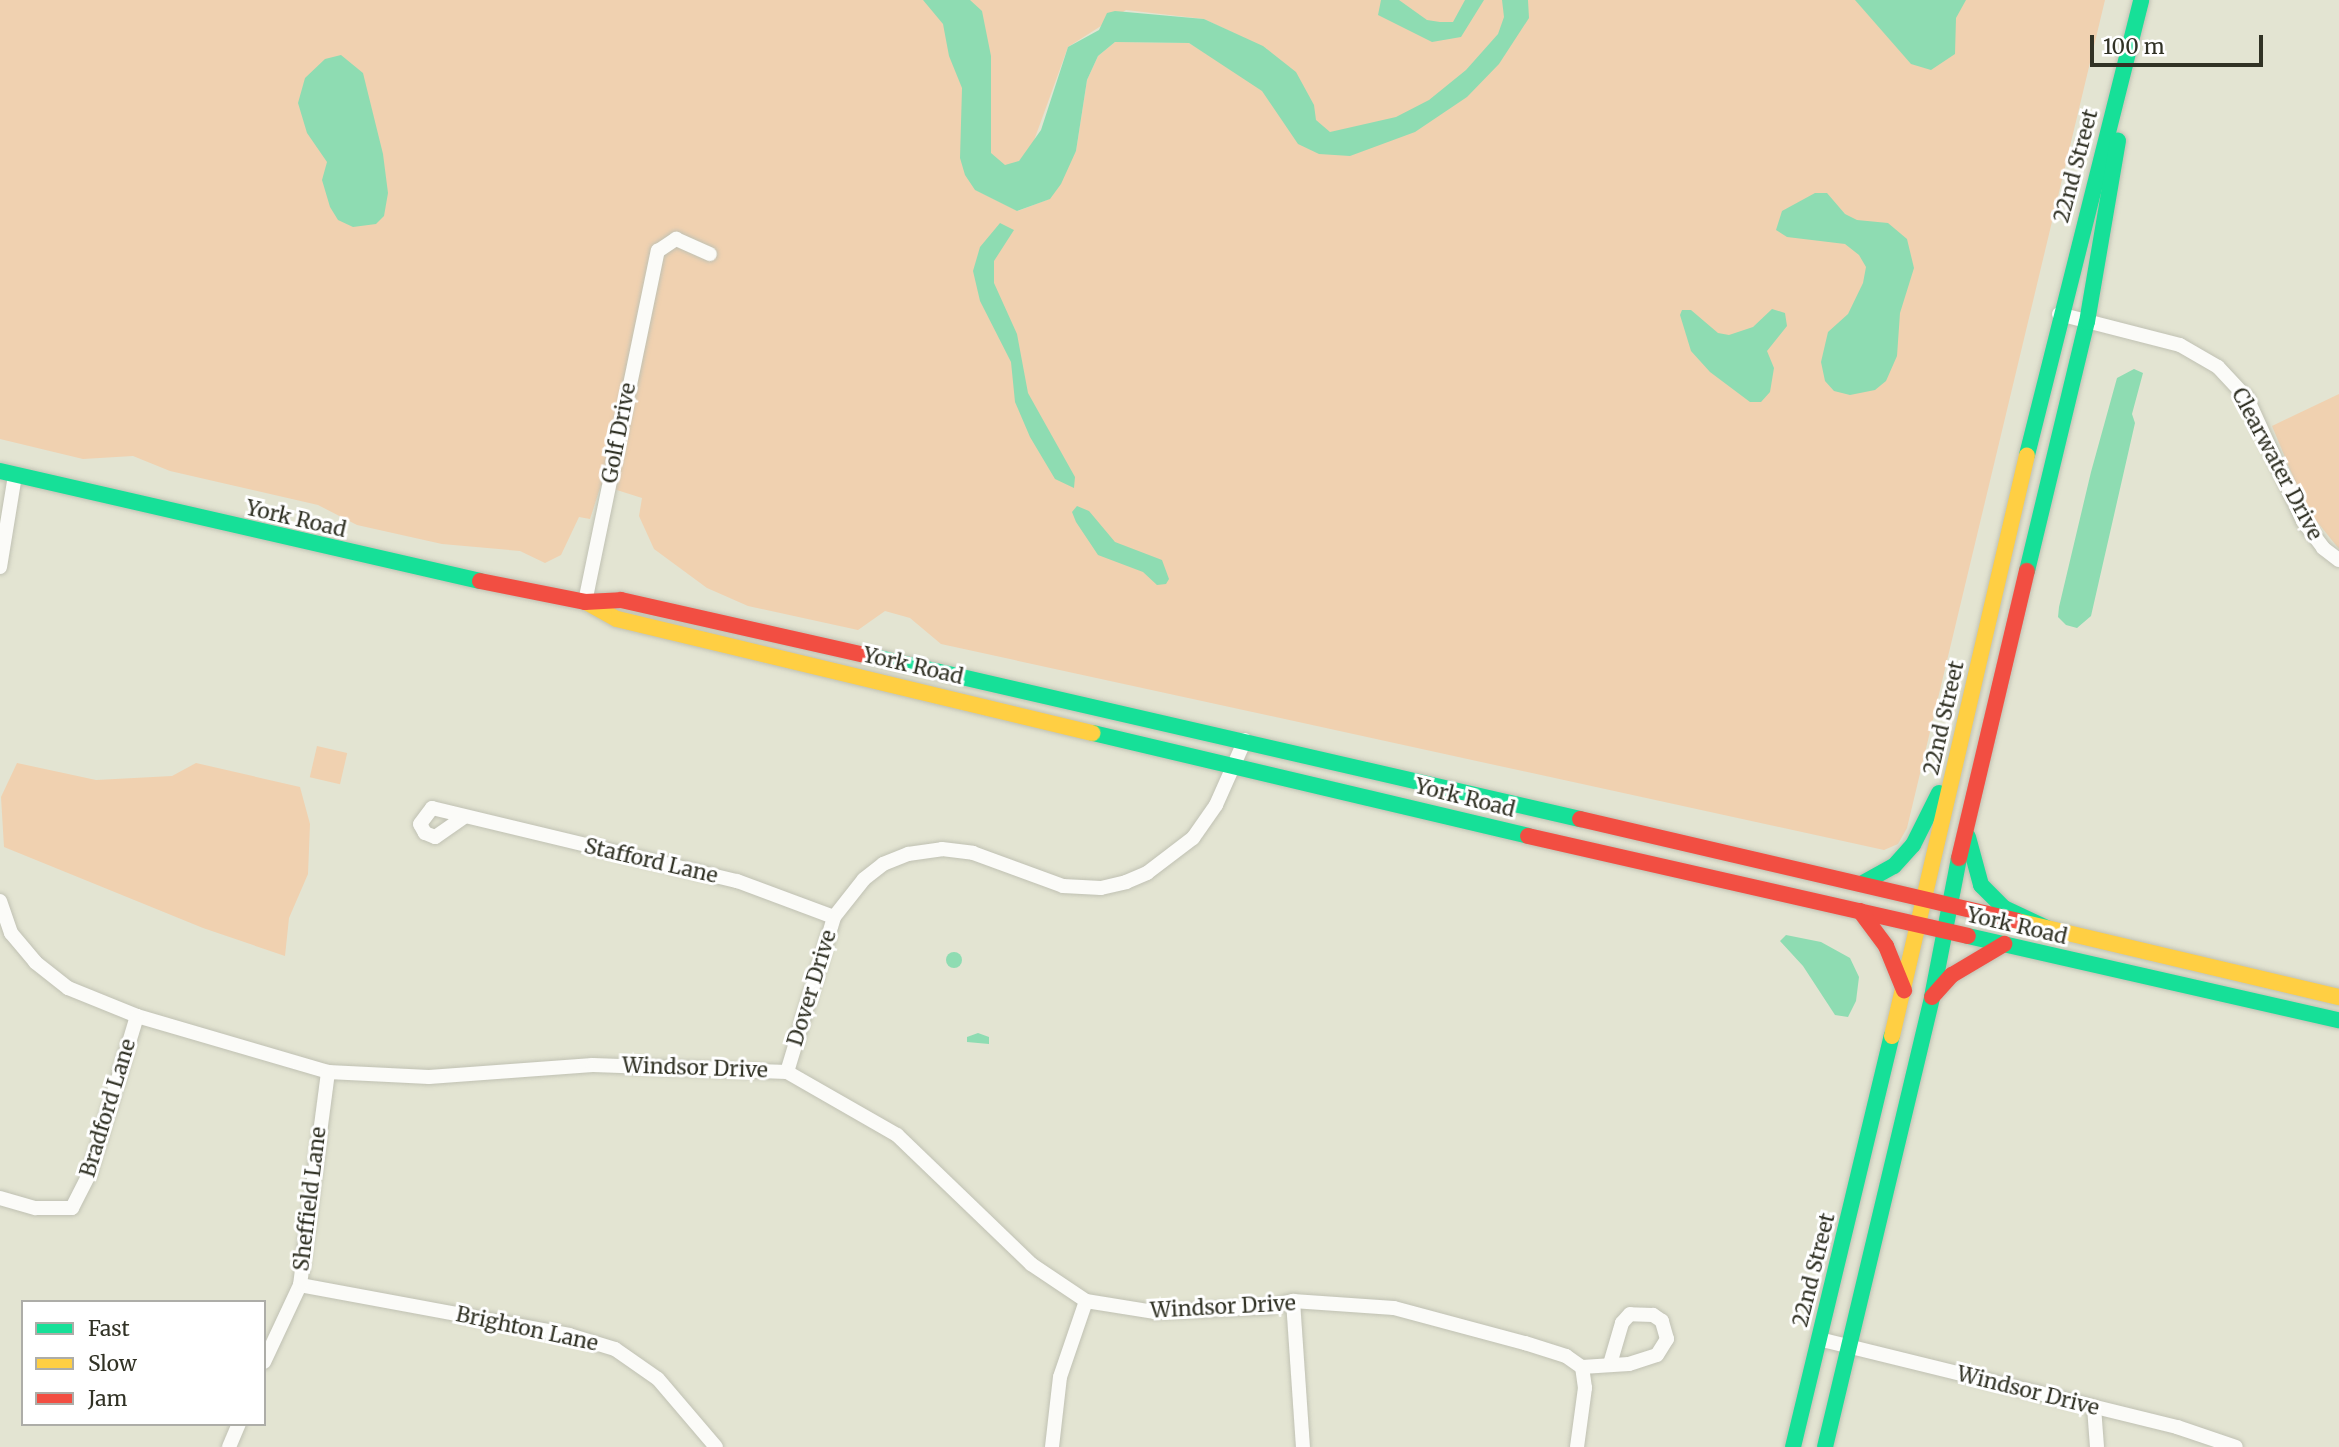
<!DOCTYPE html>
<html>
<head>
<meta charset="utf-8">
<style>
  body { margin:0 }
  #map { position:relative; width:2339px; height:1447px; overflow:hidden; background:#e3e4d2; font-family:Merriweather,serif }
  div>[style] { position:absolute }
  .green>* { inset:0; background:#f0d1b0; transform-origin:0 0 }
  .water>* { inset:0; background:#8edcb2 }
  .round { border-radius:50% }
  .roads { filter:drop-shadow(0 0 2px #c0c1b3) drop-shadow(0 0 2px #c0c1b3) }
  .street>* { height:14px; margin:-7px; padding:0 7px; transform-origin:7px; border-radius:7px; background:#fbfbf8 }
  .fast>* { height:16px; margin:-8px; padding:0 8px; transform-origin:8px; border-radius:8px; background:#16e098 }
  .slow>* { height:16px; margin:-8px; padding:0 8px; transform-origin:8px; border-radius:8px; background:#ffcf43 }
  .jam>* { height:16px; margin:-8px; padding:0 8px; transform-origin:8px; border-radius:8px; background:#f24e42 }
  span { translate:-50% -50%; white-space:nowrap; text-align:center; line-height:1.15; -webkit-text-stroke:6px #fff; paint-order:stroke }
  .street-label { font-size:21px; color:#313225 }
  .legend { position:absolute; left:21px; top:1300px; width:245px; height:126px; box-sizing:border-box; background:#fff; border:2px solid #adada8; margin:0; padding:9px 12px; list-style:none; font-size:21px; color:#313225 }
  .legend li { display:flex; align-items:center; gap:14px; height:35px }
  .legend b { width:35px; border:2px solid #adada8 }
  .scale { position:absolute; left:2090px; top:35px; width:173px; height:32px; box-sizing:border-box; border:4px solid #313225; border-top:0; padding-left:9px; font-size:21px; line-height:24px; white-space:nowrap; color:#313225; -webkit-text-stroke:5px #fff; paint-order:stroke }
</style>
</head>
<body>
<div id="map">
  <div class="green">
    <i style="clip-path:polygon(evenodd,0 0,2105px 0,1907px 828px,1898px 844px,1884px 850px,941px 644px,910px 618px,885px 611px,858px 630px,748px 606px,707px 588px,654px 549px,639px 516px,642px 498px,601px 485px,590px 519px,579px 517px,561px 555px,545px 563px,520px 551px,442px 544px,357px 525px,318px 505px,170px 471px,133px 456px,83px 459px,0 439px,0 0,1126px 10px,1204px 19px,1267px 49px,1224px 64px,1189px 43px,1115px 42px,1098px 56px,1087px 80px,1076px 151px,1049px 199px,1018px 211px,976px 190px,1019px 161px,1032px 146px,1068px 47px,1126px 10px)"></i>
    <i style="clip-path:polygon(2339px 394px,2339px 549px,2306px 508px,2272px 426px)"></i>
    <i style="left:317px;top:746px;width:31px;height:32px;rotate:13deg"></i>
    <i style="clip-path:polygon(17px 763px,96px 780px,172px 776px,196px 763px,300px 787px,310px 824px,308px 874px,289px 918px,285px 956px,203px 928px,4px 847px,1px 797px)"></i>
  </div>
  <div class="water">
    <i style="clip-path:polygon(923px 0,970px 0,982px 11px,991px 56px,991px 153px,1005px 165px,1019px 161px,1041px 130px,1068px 47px,1099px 30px,1107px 13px,1115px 11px,1204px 19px,1263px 46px,1296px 72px,1314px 105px,1316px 120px,1330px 132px,1396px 117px,1429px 100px,1466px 70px,1498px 34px,1504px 17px,1502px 0,1528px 0,1529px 18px,1499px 64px,1467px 97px,1415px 132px,1350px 156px,1319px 154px,1298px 144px,1262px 91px,1189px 43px,1115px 42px,1098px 56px,1087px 80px,1076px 151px,1061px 184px,1050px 199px,1017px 211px,975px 190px,965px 175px,960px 158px,962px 88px,949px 56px,943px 24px)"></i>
    <i style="clip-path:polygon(1381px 0,1399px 0,1427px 20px,1440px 22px,1453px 22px,1465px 0,1484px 0,1461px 37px,1432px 42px,1378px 15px)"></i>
    <i style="clip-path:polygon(1855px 0,1966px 0,1956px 18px,1955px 54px,1931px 70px,1911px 64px)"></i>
    <i style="clip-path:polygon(341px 55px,363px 73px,383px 154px,388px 193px,384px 216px,376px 224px,353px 227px,338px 220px,330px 207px,322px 180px,327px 162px,307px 133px,298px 103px,305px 78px,325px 59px)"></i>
    <i style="clip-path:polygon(1815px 193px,1827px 193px,1845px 214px,1857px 220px,1888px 223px,1907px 239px,1914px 268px,1900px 313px,1897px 356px,1886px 381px,1875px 390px,1850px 395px,1834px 391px,1825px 381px,1821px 362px,1828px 332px,1848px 314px,1863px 283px,1866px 267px,1859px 255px,1845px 244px,1787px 237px,1776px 230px,1782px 211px)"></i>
    <i style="clip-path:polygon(1000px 223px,1014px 230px,994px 261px,994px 283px,1017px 334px,1028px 393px,1075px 477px,1074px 488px,1055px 479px,1030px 437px,1015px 402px,1011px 362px,980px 301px,973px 271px,980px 247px)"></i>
    <i style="clip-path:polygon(1772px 309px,1785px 313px,1787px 326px,1767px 351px,1774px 368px,1770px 392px,1761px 402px,1750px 402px,1710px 372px,1691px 351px,1680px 315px,1682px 310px,1691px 310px,1718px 333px,1729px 335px,1753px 327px)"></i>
    <i style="clip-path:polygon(2134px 369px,2143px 373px,2132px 414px,2135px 423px,2091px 616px,2077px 628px,2066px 625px,2058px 617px,2059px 607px,2091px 472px,2117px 378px)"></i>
    <i style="clip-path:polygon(1077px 506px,1089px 511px,1115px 542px,1162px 560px,1169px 579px,1166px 584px,1157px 585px,1143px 572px,1098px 555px,1076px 522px,1072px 512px)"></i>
    <i style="clip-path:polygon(1786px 935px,1821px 942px,1850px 958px,1859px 977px,1856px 1001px,1848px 1017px,1835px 1015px,1803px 966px,1780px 941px)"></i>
    <i class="round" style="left:946px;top:952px;width:16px;height:16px"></i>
    <i style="clip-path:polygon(978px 1033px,989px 1037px,989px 1044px,967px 1042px,967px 1037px)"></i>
  </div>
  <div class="roads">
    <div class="street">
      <i style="left:2059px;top:314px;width:125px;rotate:14.4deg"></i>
      <i style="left:2180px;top:345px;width:44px;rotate:30.1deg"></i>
      <i style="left:2218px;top:367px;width:42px;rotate:46.9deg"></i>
      <i style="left:2247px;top:398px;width:135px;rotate:65.5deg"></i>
      <i style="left:2303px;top:521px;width:34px;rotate:53deg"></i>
      <i style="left:2323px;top:548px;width:20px;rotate:37deg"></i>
      <i style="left:0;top:567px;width:93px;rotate:-80.7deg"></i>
      <i style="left:585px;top:602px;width:359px;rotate:-78.3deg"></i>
      <i style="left:658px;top:251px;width:22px;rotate:-34deg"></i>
      <i style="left:676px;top:239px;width:37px;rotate:24deg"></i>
      <i style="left:464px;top:817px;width:35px;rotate:145deg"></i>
      <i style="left:435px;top:837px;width:11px;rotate:-158deg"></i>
      <i style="left:425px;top:833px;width:10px;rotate:-119deg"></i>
      <i style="left:420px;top:824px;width:20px;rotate:-53deg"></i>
      <i style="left:432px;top:808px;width:314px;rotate:13.5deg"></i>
      <i style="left:737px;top:881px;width:103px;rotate:20.4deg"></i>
      <i style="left:0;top:901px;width:34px;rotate:71deg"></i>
      <i style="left:11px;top:933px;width:38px;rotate:50deg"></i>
      <i style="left:35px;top:962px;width:42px;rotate:38.2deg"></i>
      <i style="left:68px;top:988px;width:74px;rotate:22.1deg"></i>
      <i style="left:137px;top:1016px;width:199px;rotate:16.3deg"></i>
      <i style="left:328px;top:1072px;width:101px;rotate:2.8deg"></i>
      <i style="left:429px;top:1077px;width:164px;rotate:-4.2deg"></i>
      <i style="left:593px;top:1065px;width:194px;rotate:2.1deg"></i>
      <i style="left:787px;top:1072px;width:127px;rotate:29.8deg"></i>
      <i style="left:897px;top:1135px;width:186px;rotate:43.9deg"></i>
      <i style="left:1031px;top:1264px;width:66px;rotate:33.9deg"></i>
      <i style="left:1086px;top:1301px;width:70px;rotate:9.1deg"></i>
      <i style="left:1155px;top:1312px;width:115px;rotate:-2.5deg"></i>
      <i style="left:1270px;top:1307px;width:24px;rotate:-15deg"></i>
      <i style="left:1293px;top:1301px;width:101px;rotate:4deg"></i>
      <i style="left:1394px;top:1308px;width:136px;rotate:15deg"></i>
      <i style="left:1525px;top:1343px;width:43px;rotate:17.6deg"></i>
      <i style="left:1566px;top:1356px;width:19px;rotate:35deg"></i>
      <i style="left:1582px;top:1367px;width:47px;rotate:-3.7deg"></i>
      <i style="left:1629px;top:1364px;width:29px;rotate:-18deg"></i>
      <i style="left:1657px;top:1355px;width:19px;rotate:-58deg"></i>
      <i style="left:1667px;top:1339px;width:19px;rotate:-106deg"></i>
      <i style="left:1662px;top:1321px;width:11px;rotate:-146deg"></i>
      <i style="left:1653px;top:1315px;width:23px;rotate:-178deg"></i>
      <i style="left:1630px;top:1314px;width:12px;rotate:132deg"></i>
      <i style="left:1622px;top:1323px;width:43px;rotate:106.3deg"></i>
      <i style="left:787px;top:1072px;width:162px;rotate:-73.1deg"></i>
      <i style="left:834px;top:917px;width:48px;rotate:-51.7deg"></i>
      <i style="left:864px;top:879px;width:24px;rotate:-38deg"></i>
      <i style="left:883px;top:864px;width:27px;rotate:-22deg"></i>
      <i style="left:908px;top:854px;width:34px;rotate:-8deg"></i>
      <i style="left:942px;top:849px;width:31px;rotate:7deg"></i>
      <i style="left:973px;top:853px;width:96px;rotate:20.1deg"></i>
      <i style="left:1063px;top:886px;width:38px;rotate:3deg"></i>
      <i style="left:1101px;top:888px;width:26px;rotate:-13deg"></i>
      <i style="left:1126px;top:882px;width:23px;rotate:-23deg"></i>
      <i style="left:1147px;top:873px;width:58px;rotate:-37.3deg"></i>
      <i style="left:1193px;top:838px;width:40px;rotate:-55.1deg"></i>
      <i style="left:1216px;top:805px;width:71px;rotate:-66deg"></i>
      <i style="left:0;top:1198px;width:37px;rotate:16deg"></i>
      <i style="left:36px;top:1208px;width:36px"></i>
      <i style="left:72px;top:1208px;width:37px;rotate:-63deg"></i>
      <i style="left:89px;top:1175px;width:166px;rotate:-73.2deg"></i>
      <i style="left:300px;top:1285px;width:274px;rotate:10.5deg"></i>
      <i style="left:569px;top:1335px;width:48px;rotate:16.9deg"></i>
      <i style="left:615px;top:1349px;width:52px;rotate:34.9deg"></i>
      <i style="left:658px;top:1379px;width:89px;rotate:49.5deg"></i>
      <i style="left:1293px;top:1301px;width:146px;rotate:86.1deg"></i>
      <i style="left:1819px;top:1339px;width:369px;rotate:13.8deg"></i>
      <i style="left:2177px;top:1427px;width:62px;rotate:18.7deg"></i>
      <i style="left:264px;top:1362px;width:85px;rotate:-64.9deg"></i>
      <i style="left:300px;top:1285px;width:215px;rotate:-82.5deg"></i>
      <i style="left:2094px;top:1407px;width:40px;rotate:85.7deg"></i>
      <i style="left:229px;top:1447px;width:25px;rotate:-67deg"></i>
      <i style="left:1052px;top:1447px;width:70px;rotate:-83.5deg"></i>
      <i style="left:1060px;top:1377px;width:80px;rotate:-71.1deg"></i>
      <i style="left:1577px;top:1447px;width:60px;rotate:-82.3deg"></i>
      <i style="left:1585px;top:1388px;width:21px;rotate:-98deg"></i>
    </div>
    <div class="fast">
      <i style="left:2027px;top:455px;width:469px;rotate:-75.9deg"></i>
      <i style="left:0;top:471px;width:492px;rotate:12.9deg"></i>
      <i style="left:2027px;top:571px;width:256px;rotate:-76.5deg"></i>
      <i style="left:2087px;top:322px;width:184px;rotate:-80.3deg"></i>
      <i style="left:866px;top:655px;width:733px;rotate:12.94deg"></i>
      <i style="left:1093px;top:733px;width:447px;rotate:13.3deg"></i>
      <i style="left:1968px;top:837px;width:50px;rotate:74.8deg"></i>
      <i style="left:1981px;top:885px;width:33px;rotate:45deg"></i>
      <i style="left:2004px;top:908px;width:50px;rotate:25deg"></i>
      <i style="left:1863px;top:883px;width:35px;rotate:-29deg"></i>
      <i style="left:1894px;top:866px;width:28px;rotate:-48deg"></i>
      <i style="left:1913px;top:845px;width:58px;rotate:-63.4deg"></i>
      <i style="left:1968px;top:936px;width:380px;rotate:12.8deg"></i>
      <i style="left:1793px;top:1447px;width:423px;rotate:-76.5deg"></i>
      <i style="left:1825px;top:1447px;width:463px;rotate:-76.6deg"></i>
      <i style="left:1932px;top:997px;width:142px;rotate:-79deg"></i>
    </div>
    <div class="slow">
      <i style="left:586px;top:602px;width:35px;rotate:29deg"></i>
      <i style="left:617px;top:619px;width:489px;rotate:13.5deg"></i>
      <i style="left:2017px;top:921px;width:331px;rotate:13.3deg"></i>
      <i style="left:1892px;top:1036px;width:596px;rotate:-76.92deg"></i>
    </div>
    <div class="jam">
      <i style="left:480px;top:581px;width:107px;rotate:11.3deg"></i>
      <i style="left:585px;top:602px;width:36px;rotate:-3deg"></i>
      <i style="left:621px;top:600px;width:251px;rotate:12.7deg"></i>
      <i style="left:1580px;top:819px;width:449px;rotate:13.1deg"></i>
      <i style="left:1528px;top:836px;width:451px;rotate:12.8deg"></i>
      <i style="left:1959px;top:858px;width:295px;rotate:-76.7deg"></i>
      <i style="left:1860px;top:911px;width:44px;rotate:53.4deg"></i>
      <i style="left:1886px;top:946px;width:48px;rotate:67.8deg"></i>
      <i style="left:1932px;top:997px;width:30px;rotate:-48deg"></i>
      <i style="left:1952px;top:975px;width:61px;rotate:-30.8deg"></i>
    </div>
  </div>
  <div class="street-label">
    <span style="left:2076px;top:166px;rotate:-75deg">22nd Street</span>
    <span style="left:619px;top:433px;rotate:-79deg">Golf Drive</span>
    <span style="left:2277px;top:464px;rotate:62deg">Clearwater Drive</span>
    <span style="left:296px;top:519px;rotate:13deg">York Road</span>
    <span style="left:913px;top:666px;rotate:13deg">York Road</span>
    <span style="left:1944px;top:718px;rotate:-77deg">22nd Street</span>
    <span style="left:1465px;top:798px;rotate:14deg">York Road</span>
    <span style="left:651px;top:861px;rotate:13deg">Stafford Lane</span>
    <span style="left:2017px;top:926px;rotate:13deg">York Road</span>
    <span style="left:812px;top:988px;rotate:-73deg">Dover Drive</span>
    <span style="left:695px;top:1068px;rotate:2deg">Windsor Drive</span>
    <span style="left:108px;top:1108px;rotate:-73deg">Bradford Lane</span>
    <span style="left:310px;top:1199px;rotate:-83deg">Sheffield Lane</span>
    <span style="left:1814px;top:1270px;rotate:-76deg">22nd Street</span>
    <span style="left:1223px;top:1307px;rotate:-3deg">Windsor Drive</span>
    <span style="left:527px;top:1329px;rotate:12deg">Brighton Lane</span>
    <span style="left:2028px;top:1391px;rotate:14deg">Windsor Drive</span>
  </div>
  <ul class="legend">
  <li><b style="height:9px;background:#16e098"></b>Fast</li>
  <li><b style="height:9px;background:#ffcf43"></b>Slow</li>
  <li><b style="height:9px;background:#f24e42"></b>Jam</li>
  </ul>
  <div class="scale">100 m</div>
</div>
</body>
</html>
